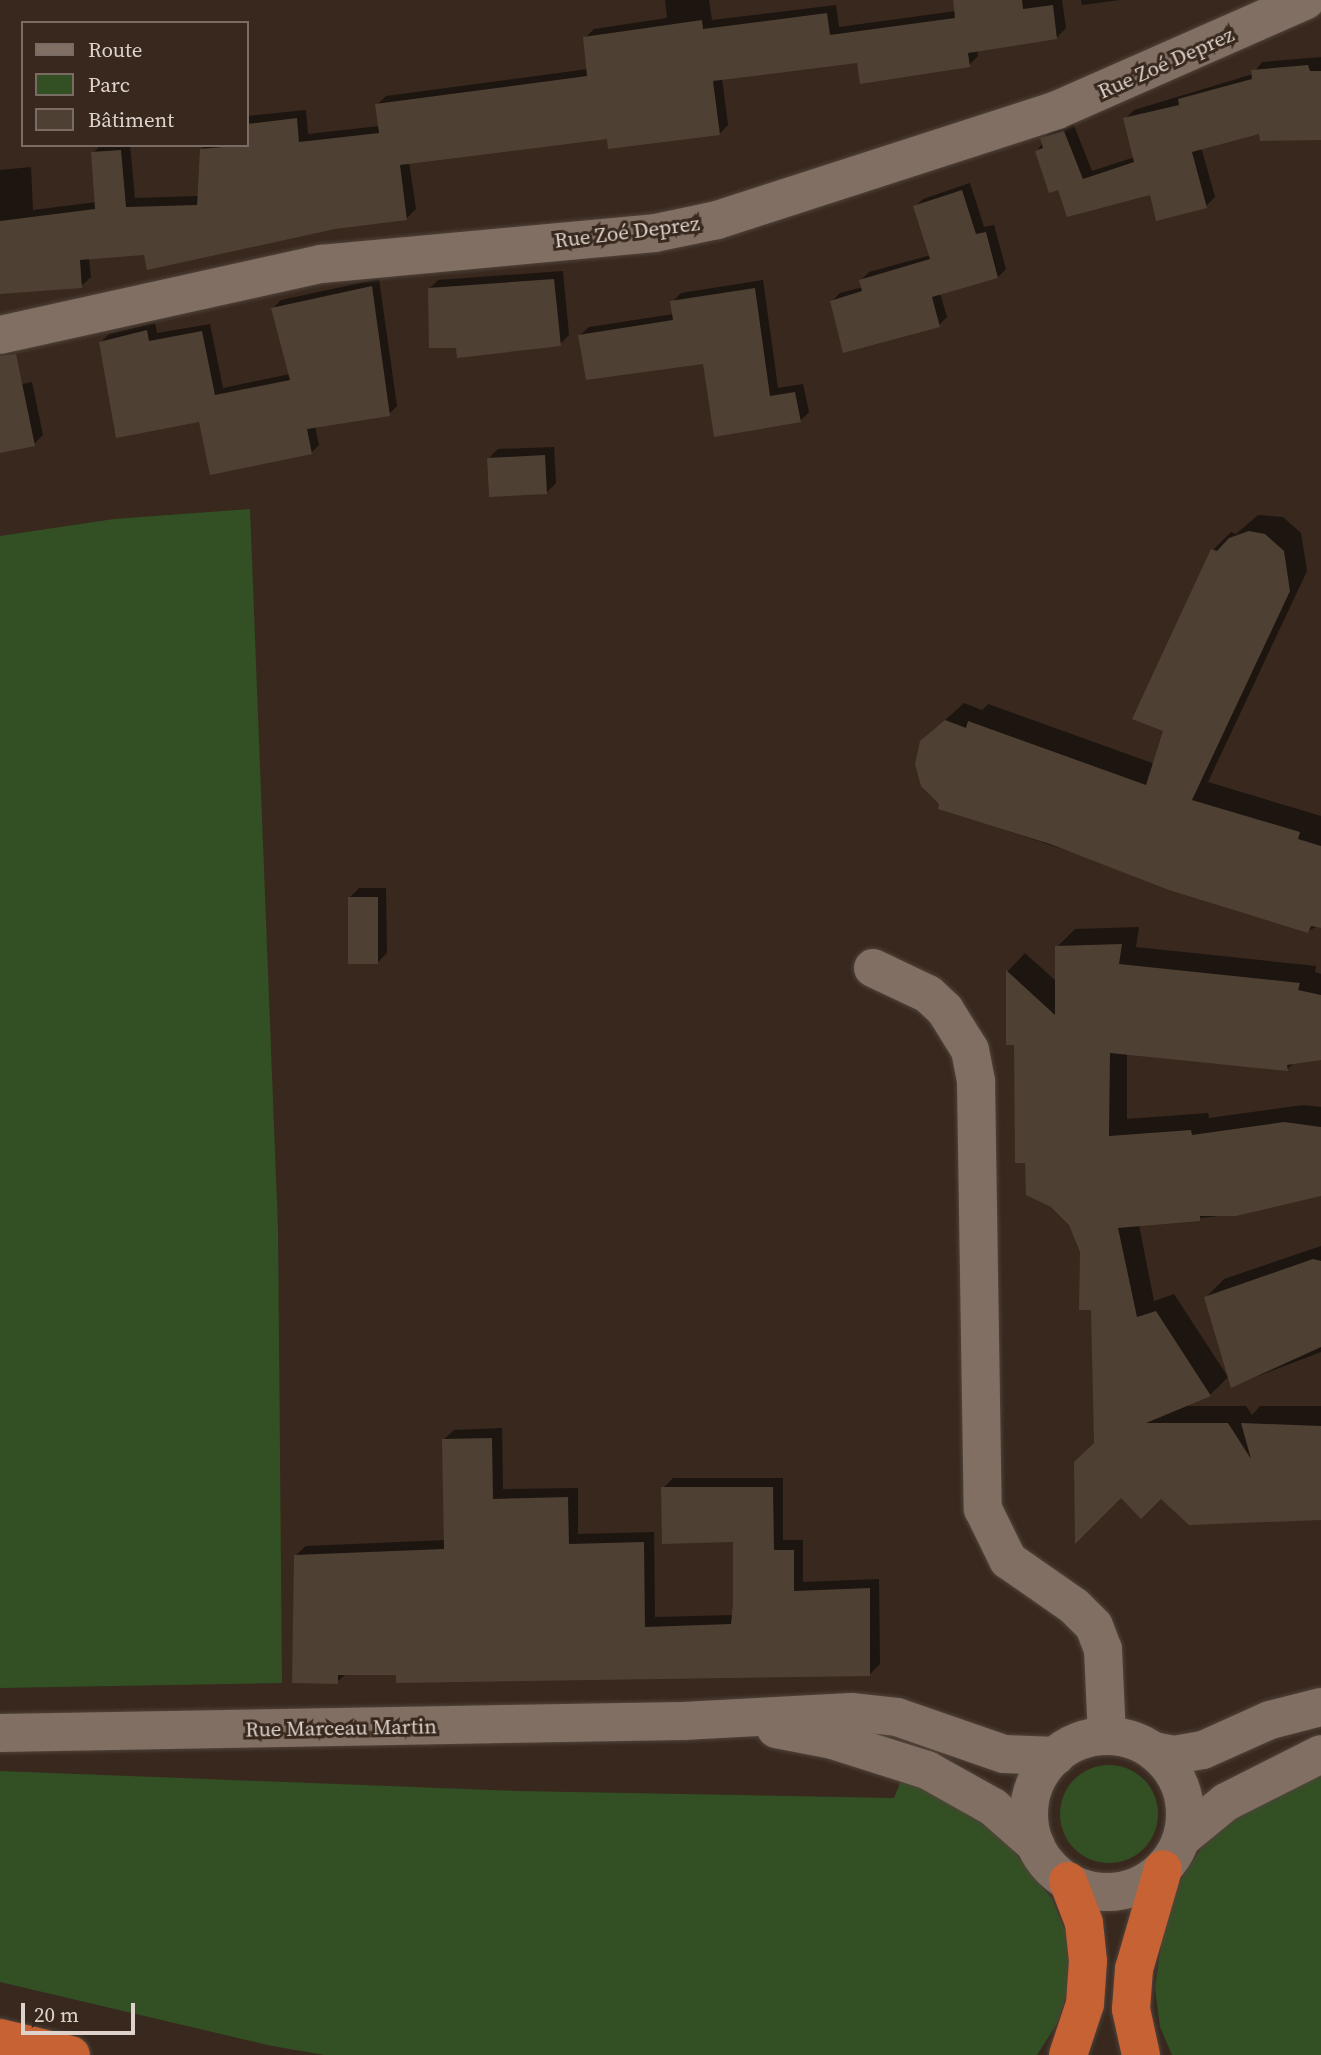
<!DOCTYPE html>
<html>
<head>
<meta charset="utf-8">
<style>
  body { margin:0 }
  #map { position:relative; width:1321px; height:2055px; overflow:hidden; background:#38281e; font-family:"Source Serif 4",serif }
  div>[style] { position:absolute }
  .green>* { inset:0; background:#325023 }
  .round { border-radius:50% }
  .shadow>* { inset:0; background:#0007 }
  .building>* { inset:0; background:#4f4034; transform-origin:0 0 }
  .roads { filter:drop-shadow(0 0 2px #50433a) drop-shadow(0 0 2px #50433a) }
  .minor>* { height:38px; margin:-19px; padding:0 19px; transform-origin:19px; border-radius:19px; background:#816f63 }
  .tertiary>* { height:38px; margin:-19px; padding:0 19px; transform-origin:19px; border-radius:19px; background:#816f63 }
  .tertiary>.ring { margin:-19px; padding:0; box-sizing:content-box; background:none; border:38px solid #816f63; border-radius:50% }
  .motorway>* { height:38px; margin:-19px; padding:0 19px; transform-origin:19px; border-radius:19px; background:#c76234 }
  span { translate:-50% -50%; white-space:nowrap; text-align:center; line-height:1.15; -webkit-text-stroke:6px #38281e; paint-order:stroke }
  .street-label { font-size:21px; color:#ddd3cc }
  .legend { position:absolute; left:21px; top:21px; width:228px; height:126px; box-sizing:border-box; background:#38281e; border:2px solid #7a6c64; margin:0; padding:9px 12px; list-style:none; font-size:21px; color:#ddd3cc }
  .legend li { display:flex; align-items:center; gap:14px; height:35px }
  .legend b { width:35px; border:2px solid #7a6c64 }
  .scale { position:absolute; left:21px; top:2003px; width:114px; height:32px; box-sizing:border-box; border:4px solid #ddd3cc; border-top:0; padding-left:9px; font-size:21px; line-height:24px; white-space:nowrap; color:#ddd3cc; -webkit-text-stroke:5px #38281e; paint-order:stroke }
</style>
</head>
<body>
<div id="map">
  <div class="green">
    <i style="clip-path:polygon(250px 509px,278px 1229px,282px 1683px,0 1688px,0 536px,114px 519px)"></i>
    <i class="round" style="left:1060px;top:1765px;width:98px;height:98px"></i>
    <i style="clip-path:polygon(0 1771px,518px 1791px,894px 1798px,903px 1776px,996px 1829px,1052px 1899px,1068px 1937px,1072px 1976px,1058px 2022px,1037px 2055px,325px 2055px,272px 2046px,0 1982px)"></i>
    <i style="clip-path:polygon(1321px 1772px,1321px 2055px,1172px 2055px,1160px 2027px,1155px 1988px,1167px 1901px,1201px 1849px,1245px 1804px)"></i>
  </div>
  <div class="shadow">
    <i style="clip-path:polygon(665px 0,709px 0,712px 20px,836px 5px,839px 27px,956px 11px,955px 0,1062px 0,1066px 28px,1057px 37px,977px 50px,978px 56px,969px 65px,859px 61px,722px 78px,728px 125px,719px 134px,608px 137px,409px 162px,416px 209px,407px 218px,89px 258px,91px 277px,81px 286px,0 291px,0 170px,31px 167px,33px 210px,97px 202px,93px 153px,101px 145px,130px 145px,135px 198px,198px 196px,201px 150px,206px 145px,247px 145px,247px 116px,306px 110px,308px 134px,379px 126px,377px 105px,386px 96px,588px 69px,585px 38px,594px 29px,667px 18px)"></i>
    <i style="clip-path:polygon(1081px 0,1120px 0,1082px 5px)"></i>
    <i style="clip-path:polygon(1321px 57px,1321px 138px,1261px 131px,1201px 147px,1215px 197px,1206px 206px,1151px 193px,1059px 188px,1037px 151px,1051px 130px,1073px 123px,1092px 171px,1135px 157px,1125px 119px,1134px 110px,1253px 74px,1262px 62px)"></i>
    <i style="clip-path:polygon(970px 183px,984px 227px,994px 225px,1006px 269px,998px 277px,940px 293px,947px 317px,939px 325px,832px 301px,840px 293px,863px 287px,861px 280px,869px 272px,931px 255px,915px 207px,923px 199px)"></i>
    <i style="clip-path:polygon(563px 271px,569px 335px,560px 344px,458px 346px,429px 289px,438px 280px)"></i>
    <i style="clip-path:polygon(379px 279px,397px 406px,389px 414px,315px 426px,319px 445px,311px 453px,201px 420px,101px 342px,109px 334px,155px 323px,157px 333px,210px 324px,223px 388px,290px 374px,273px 308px,281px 300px)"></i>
    <i style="clip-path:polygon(763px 280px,778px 388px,803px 384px,809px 412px,800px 421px,704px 362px,580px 335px,589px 327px,674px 314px,672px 302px,681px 293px)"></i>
    <i style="clip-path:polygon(32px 382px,43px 435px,34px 444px,0 451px,0 389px)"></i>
    <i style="clip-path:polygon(554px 447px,556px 483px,547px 492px,489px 458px,498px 449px)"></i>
    <i style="clip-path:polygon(1258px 515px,1283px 517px,1301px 533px,1307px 571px,1208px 782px,1321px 816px,1321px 925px,1307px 931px,940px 808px,921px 742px,964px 703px,982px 710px,988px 704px,1155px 764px,1165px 730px,1175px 629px,1213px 550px,1231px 532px,1236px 534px)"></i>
    <i style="clip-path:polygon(359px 888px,386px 888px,387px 953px,378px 962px,350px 897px)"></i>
    <i style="clip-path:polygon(1139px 927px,1136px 947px,1316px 966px,1315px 972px,1321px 974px,1321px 1058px,1294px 1063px,1287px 1069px,1127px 1053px,1127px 1119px,1208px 1113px,1209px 1118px,1303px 1105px,1321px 1107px,1321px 1191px,1316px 1196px,1236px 1214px,1139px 1225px,1154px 1301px,1174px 1294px,1228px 1377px,1210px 1395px,1183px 1406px,1246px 1406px,1252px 1415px,1260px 1406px,1321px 1406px,1321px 1519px,1096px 1443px,1092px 1308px,1081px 1252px,1016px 1043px,1008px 1043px,1008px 971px,1025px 953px,1057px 982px,1057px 947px,1075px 929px)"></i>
    <i style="clip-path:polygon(1321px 1246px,1321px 1352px,1232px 1386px,1206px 1297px,1224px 1279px)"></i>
    <i style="clip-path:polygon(502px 1428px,503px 1489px,578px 1488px,578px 1534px,654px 1532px,655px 1617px,734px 1615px,735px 1540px,663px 1488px,673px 1478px,783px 1478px,783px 1540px,803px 1540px,803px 1582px,879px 1579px,880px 1664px,869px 1675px,346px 1674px,337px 1682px,295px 1556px,306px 1546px,446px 1540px,443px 1440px,454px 1430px)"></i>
  </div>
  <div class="building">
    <i style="clip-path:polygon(953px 0,1022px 0,1023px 9px,1053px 5px,1057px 39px,968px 53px,970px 67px,860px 84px,857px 63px,713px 81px,720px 135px,608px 149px,607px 139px,400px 165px,407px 220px,335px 229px,147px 270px,144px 255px,80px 260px,82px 288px,0 294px,0 221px,95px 209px,91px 152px,121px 150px,126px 207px,197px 205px,200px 149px,247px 145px,247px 124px,297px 118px,299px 142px,379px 133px,375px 104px,587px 76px,583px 37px,702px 20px,703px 29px,827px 13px,830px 35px,955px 18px)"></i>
    <i style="clip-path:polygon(1308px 65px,1310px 71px,1321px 71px,1321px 140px,1260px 141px,1259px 134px,1192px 152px,1207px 208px,1156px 221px,1150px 195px,1067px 217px,1058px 190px,1049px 193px,1035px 151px,1043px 148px,1040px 138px,1064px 131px,1083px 179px,1134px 162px,1123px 118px,1179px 105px,1178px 99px,1252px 79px,1251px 70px)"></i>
    <i style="clip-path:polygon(962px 190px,976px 234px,986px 232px,998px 278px,932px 297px,940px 327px,843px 353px,830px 301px,862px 291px,859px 280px,930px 259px,913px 206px)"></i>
    <i style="clip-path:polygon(554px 279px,561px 346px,457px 358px,456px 348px,429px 348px,428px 288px)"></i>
    <i style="clip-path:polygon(372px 286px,390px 416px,307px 429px,312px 454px,210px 475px,199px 422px,116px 438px,99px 342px,147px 330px,149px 341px,202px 331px,215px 395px,290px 380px,271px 308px)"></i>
    <i style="clip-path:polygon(755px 288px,770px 396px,795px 392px,801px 422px,714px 437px,703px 364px,586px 380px,578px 335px,673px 320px,670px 301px)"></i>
    <i style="clip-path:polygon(16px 354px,35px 446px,0 453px,0 356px)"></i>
    <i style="left:545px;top:455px;width:39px;height:58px;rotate:87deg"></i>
    <i style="clip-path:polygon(1249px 531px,1265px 534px,1284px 551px,1290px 591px,1192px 800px,1300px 832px,1298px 839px,1321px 846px,1321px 928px,1311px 926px,1308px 933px,1169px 890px,1050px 844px,938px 809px,939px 804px,921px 786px,915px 764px,920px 741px,945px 720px,966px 728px,968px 721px,1146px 785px,1163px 731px,1132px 719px,1211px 549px,1217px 551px,1229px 538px)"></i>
    <i style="left:348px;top:897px;width:30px;height:67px"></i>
    <i style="clip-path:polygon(1122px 944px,1119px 964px,1300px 983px,1298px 990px,1321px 995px,1321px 1060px,1287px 1065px,1288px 1071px,1110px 1053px,1109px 1136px,1191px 1130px,1192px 1135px,1284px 1122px,1321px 1127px,1321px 1196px,1236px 1216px,1200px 1216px,1200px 1221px,1118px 1228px,1137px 1317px,1156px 1311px,1211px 1396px,1146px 1423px,1228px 1423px,1251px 1459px,1241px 1423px,1321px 1426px,1321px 1520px,1189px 1525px,1161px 1499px,1141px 1519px,1121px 1498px,1075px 1544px,1074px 1462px,1094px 1443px,1091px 1310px,1079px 1310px,1080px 1252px,1069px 1225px,1051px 1207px,1026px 1195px,1025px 1163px,1015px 1163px,1014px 1045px,1006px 1045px,1006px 970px,1055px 1015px,1055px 946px)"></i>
    <i style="clip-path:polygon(1313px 1259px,1321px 1261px,1321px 1347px,1231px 1388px,1204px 1297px)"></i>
    <i style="clip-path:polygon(492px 1438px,493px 1499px,568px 1497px,569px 1544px,644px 1542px,645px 1627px,731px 1624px,733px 1604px,733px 1542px,662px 1544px,661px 1487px,773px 1487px,774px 1550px,794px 1550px,794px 1591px,870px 1588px,870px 1676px,396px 1683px,396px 1675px,338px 1675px,338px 1684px,292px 1683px,294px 1555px,444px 1549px,442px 1439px)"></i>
  </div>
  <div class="roads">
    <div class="minor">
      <i style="left:0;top:335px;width:329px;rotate:-12.5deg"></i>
      <i style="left:321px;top:264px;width:335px;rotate:-5.3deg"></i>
      <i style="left:655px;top:233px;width:63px;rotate:-11.8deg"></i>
      <i style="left:717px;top:220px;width:357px;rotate:-17.9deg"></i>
      <i style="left:1057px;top:110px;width:272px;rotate:-23.8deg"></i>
      <i style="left:873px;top:968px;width:61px;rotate:25.3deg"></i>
      <i style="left:928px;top:994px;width:23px;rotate:43deg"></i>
      <i style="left:945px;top:1010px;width:47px;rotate:58deg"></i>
      <i style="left:970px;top:1050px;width:33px;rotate:79deg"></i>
      <i style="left:976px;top:1082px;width:427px;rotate:89.1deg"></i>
      <i style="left:983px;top:1509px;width:57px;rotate:63.9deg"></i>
      <i style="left:1008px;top:1560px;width:80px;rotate:34.9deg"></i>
      <i style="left:1074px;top:1606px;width:28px;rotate:45deg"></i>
      <i style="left:1094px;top:1626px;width:25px;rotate:69deg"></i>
      <i style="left:1103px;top:1649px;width:87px;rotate:87.4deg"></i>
    </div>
    <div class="tertiary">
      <i style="left:776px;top:1729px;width:57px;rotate:11.1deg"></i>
      <i style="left:832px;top:1740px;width:100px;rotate:17.5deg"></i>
      <i style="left:927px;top:1770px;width:76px;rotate:29.3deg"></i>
      <i style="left:993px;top:1807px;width:57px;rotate:41.5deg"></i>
      <i style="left:0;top:1733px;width:683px;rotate:-1.01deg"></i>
      <i style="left:683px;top:1721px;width:168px;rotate:-3.1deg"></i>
      <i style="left:851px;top:1712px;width:46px;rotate:6.2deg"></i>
      <i style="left:897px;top:1717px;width:113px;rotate:19.1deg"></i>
      <i style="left:1004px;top:1754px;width:52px;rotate:2.2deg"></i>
      <i class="ring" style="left:1029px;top:1736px;width:118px;height:118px"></i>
      <i style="left:1153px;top:1751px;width:21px;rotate:11deg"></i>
      <i style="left:1174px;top:1755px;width:29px;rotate:-10deg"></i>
      <i style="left:1203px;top:1750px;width:73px;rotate:-24.1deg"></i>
      <i style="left:1270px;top:1720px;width:53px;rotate:-14.3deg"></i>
      <i style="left:1182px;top:1838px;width:57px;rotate:-39.3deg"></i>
      <i style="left:1226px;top:1802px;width:106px;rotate:-26.8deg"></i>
    </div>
    <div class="motorway">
      <i style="left:1068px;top:1881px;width:45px;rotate:69.1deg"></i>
      <i style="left:1084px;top:1923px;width:38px;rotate:84deg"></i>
      <i style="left:1088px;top:1961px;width:43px;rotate:94deg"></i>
      <i style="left:1085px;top:2004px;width:54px;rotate:108.4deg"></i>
      <i style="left:0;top:2038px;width:73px;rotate:13.5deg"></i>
      <i style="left:1141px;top:2055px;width:47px;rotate:-102.3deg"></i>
      <i style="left:1131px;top:2009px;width:40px;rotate:-85.7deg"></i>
      <i style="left:1134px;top:1969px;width:104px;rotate:-73.8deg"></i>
    </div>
  </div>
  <div class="street-label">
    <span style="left:1166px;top:63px;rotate:-24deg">Rue Zoé Deprez</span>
    <span style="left:627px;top:232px;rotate:-7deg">Rue Zoé Deprez</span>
    <span style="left:341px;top:1728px;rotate:-1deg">Rue Marceau Martin</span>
  </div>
  <ul class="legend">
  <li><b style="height:9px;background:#816f63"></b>Route</li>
  <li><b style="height:19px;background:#325023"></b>Parc</li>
  <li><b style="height:19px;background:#4f4034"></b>Bâtiment</li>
  </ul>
  <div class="scale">20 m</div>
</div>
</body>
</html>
